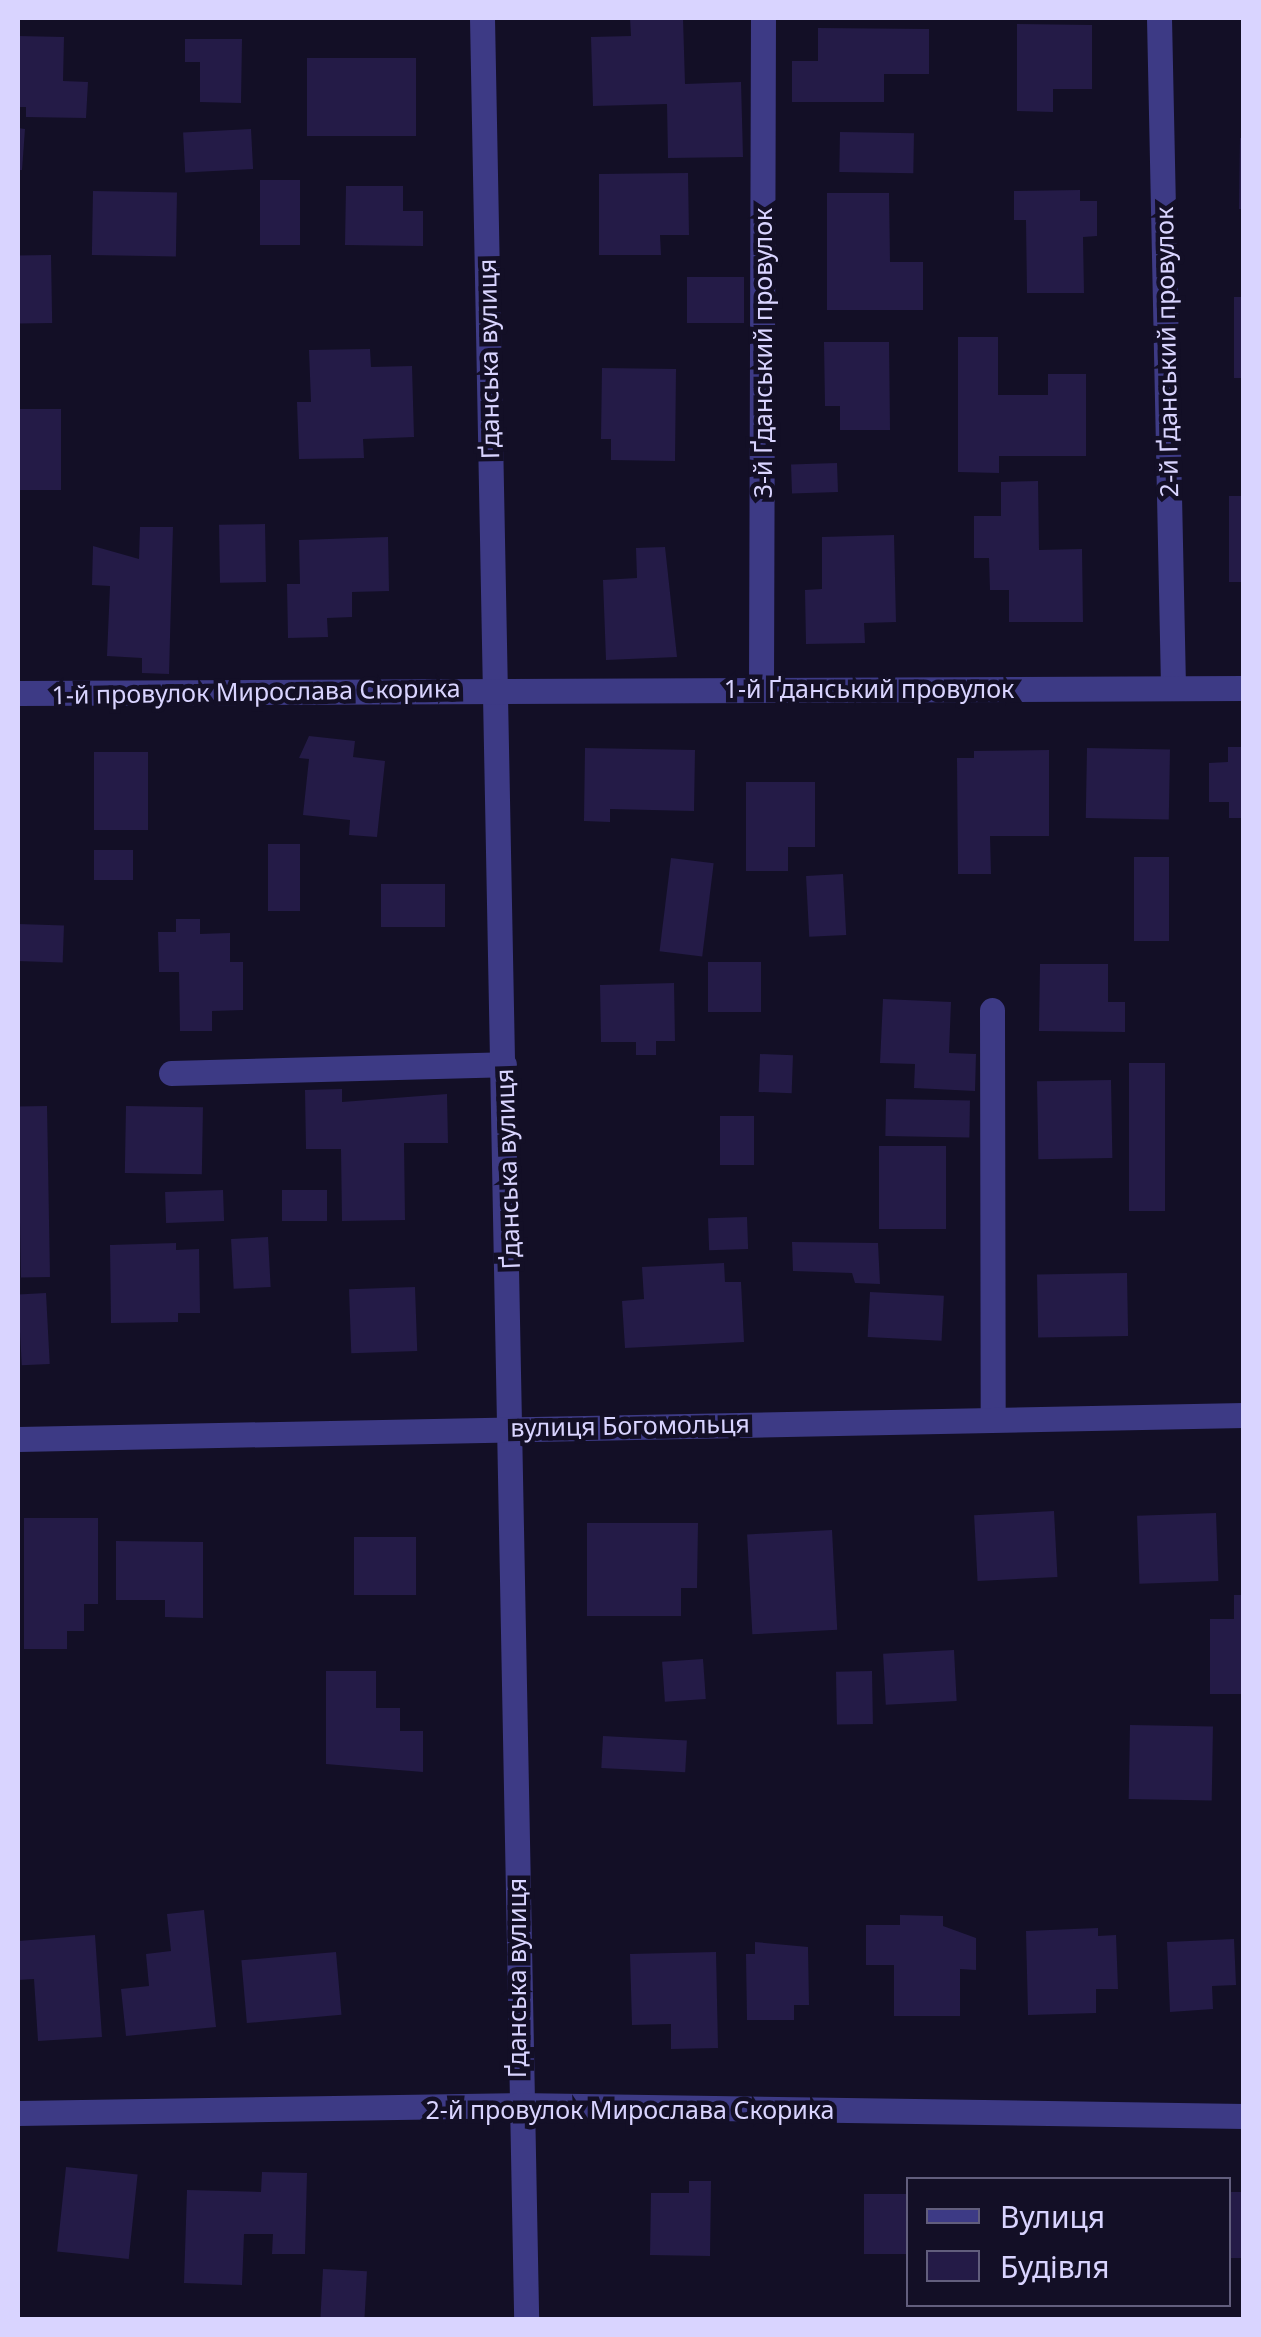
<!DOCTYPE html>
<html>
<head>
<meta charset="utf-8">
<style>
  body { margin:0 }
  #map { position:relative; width:1261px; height:2337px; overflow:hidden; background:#130f26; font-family:"Noto Sans",sans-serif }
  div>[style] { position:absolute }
  .building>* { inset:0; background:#241b47; transform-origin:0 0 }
  .service>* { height:25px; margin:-12.5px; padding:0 12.5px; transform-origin:12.5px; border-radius:12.5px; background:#3d3a85 }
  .minor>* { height:25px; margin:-12.5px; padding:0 12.5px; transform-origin:12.5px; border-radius:12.5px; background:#3d3a85 }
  span { translate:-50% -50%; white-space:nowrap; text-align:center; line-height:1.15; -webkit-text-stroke:9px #130f26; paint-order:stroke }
  .street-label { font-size:25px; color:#d9d4ff }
  .frame { position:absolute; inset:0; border:20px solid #d9d4ff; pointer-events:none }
  .legend { position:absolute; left:906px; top:2177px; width:325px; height:130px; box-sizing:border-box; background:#130f26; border:2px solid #625e7d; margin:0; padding:12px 18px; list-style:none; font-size:30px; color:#d9d4ff }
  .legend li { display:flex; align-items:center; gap:20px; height:50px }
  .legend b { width:50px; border:2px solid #625e7d }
</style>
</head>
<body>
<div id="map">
  <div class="building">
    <i style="clip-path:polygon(630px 18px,683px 18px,685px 84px,741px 82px,743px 157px,668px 158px,667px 104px,593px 106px,591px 37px,631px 36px)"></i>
    <i style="clip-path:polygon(1017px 24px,1092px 25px,1092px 89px,1053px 89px,1053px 112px,1017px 111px)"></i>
    <i style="clip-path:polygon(818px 28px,929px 29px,929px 74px,884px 74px,884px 102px,792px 102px,792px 61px,818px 61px)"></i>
    <i style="clip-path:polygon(18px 36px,64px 37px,63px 81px,88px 82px,86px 118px,26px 117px,26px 107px,18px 107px)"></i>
    <i style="clip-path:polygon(185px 39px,242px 39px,241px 103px,200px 102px,200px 62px,185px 62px)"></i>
    <i style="left:307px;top:58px;width:109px;height:78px"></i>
    <i style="clip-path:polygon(18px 128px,25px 129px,22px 170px,18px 170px)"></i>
    <i style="left:251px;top:129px;width:40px;height:68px;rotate:87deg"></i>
    <i style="left:840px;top:132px;width:74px;height:40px;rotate:1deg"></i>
    <i style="clip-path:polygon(1240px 138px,1244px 138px,1244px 209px,1239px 209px)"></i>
    <i style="clip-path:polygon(688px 173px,689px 235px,660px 235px,661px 255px,599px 255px,599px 174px)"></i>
    <i style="left:260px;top:180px;width:40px;height:65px"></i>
    <i style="clip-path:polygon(346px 186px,403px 186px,403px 211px,423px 211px,423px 246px,345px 245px)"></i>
    <i style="clip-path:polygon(1080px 190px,1080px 201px,1097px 201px,1097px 236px,1083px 237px,1084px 293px,1027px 293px,1026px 220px,1014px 220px,1014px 191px)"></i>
    <i style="left:93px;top:191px;width:84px;height:64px;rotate:1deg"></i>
    <i style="clip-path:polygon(827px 193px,889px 193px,890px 262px,923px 262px,923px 310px,827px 310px)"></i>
    <i style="left:51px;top:255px;width:68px;height:33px;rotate:89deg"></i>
    <i style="left:687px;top:277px;width:57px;height:46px"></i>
    <i style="left:1234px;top:297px;width:10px;height:81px"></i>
    <i style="clip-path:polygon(958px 337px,998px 337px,998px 395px,1048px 395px,1048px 374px,1086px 374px,1086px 456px,999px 456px,999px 473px,958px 472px)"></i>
    <i style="clip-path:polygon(824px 342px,889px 342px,890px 430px,840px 430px,840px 406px,825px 406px)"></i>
    <i style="clip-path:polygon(370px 349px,371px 367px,412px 366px,414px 437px,363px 439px,364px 458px,299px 459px,297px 402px,311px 402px,309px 350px)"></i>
    <i style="clip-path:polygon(602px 368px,676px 369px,675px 461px,611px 460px,611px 439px,601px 439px)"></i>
    <i style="left:18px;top:409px;width:43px;height:81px"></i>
    <i style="left:837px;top:463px;width:29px;height:46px;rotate:88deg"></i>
    <i style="clip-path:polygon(1038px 481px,1039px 550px,1082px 549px,1083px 622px,1009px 622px,1009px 590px,990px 590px,989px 558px,974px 558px,974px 516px,1001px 516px,1001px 482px)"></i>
    <i style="left:1229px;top:496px;width:15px;height:86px"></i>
    <i style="left:265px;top:524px;width:58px;height:46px;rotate:89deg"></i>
    <i style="clip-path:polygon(140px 527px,173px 527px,169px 674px,142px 673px,142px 658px,107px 656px,110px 586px,92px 585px,93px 546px,139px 559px)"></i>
    <i style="clip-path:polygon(894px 535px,896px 622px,864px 623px,865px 643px,806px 644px,805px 590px,822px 589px,822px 537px)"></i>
    <i style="clip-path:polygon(388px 537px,389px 591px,352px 592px,352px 617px,327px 618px,328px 637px,288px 638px,287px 584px,300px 584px,299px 540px)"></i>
    <i style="clip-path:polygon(665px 547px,677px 657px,606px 660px,603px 580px,637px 578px,636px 548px)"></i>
    <i style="clip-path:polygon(309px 736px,355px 741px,353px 757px,385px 761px,377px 837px,349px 835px,350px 820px,303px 815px,309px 759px,299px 758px)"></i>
    <i style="clip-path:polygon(1228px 747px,1244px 747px,1244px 818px,1229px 818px,1229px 802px,1209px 802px,1209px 763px,1228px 762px)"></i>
    <i style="clip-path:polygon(585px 748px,695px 750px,694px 811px,610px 809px,610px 822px,584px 821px)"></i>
    <i style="left:1087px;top:748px;width:83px;height:70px;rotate:1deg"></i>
    <i style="clip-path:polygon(1049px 750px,1049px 836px,990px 836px,991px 874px,958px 874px,957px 758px,974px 758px,974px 751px)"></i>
    <i style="left:94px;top:752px;width:54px;height:78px"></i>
    <i style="clip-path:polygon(746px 782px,815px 782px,815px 847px,788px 847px,788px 871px,746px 871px)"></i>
    <i style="left:300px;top:844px;width:67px;height:32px;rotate:90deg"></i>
    <i style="left:94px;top:850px;width:39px;height:30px"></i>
    <i style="left:1134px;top:857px;width:35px;height:84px"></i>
    <i style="left:671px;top:858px;width:43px;height:94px;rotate:7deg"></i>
    <i style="left:843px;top:874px;width:61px;height:37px;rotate:87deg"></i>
    <i style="left:381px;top:884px;width:64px;height:43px"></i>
    <i style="clip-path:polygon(176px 919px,200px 919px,200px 934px,230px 933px,230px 962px,243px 962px,243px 1010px,212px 1011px,212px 1031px,180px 1031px,179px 972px,159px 972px,158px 932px,176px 932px)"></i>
    <i style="left:18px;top:924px;width:46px;height:37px;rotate:2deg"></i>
    <i style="left:708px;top:962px;width:53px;height:50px"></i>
    <i style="clip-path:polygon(1040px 964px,1108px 964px,1108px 1002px,1125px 1002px,1125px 1032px,1039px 1031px)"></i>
    <i style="clip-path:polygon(674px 983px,675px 1041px,656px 1041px,656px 1055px,636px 1055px,636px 1042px,601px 1042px,600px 985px)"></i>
    <i style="clip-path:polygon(883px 999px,951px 1002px,949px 1053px,976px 1054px,975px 1091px,914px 1088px,915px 1064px,880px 1063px)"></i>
    <i style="left:760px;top:1054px;width:33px;height:38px;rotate:2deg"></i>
    <i style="left:1129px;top:1063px;width:36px;height:148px"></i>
    <i style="left:1111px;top:1080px;width:78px;height:74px;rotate:89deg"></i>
    <i style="clip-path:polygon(342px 1089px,342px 1102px,447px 1094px,448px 1143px,404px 1143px,405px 1220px,342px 1221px,341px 1149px,306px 1149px,305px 1090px)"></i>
    <i style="left:886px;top:1099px;width:84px;height:37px;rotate:1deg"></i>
    <i style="left:47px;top:1106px;width:171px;height:29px;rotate:89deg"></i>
    <i style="left:126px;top:1106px;width:77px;height:67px;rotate:1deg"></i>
    <i style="left:720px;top:1116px;width:34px;height:49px"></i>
    <i style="left:879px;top:1146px;width:67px;height:83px"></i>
    <i style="left:223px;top:1190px;width:31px;height:58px;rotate:88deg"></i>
    <i style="left:282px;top:1190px;width:45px;height:31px"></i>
    <i style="left:747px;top:1217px;width:32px;height:39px;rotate:88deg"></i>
    <i style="left:268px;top:1237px;width:50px;height:37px;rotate:87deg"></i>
    <i style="clip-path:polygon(792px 1242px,878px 1243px,880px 1284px,855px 1283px,852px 1273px,793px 1271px)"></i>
    <i style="clip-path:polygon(176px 1243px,176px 1250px,199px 1249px,200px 1313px,178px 1313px,178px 1322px,111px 1323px,110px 1245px)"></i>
    <i style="clip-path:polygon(724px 1263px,725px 1282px,741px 1282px,744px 1342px,625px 1348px,622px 1301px,644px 1299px,642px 1267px)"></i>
    <i style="left:1127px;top:1273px;width:63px;height:90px;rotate:89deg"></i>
    <i style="left:415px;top:1287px;width:64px;height:66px;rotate:88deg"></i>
    <i style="left:870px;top:1292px;width:74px;height:45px;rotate:3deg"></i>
    <i style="left:46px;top:1293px;width:71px;height:28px;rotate:87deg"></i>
    <i style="left:1054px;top:1511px;width:66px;height:80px;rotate:87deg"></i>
    <i style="left:1216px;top:1513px;width:68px;height:79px;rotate:88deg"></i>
    <i style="clip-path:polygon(24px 1518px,98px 1518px,98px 1604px,84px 1604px,84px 1631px,67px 1631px,67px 1649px,24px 1649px)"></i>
    <i style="clip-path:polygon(587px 1523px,698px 1523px,697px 1588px,681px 1588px,681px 1616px,587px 1616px)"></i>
    <i style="left:832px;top:1530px;width:100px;height:85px;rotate:87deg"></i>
    <i style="left:354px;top:1537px;width:62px;height:58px"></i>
    <i style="clip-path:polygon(116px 1541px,203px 1542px,203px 1618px,165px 1617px,165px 1600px,116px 1600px)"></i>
    <i style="clip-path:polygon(1234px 1595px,1244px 1595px,1244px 1694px,1210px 1694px,1210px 1619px,1234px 1619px)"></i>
    <i style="left:954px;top:1650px;width:51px;height:71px;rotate:87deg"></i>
    <i style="left:703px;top:1659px;width:40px;height:41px;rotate:86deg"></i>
    <i style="clip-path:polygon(326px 1671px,376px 1671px,376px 1708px,400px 1708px,400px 1731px,423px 1731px,423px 1772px,326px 1764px)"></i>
    <i style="left:872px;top:1671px;width:53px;height:36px;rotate:89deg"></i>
    <i style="left:1130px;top:1725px;width:83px;height:74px;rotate:1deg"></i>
    <i style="left:603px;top:1736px;width:84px;height:32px;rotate:3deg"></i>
    <i style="clip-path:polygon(204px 1910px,216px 2027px,126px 2036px,121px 1989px,149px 1986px,146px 1954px,171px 1951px,167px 1914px)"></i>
    <i style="clip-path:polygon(900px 1915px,943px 1916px,943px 1926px,976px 1938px,976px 1970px,960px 1969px,960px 2016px,894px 2016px,894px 1965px,866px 1965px,866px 1925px,900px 1925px)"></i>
    <i style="clip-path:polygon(1098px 1928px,1098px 1936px,1116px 1935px,1118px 1989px,1096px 1989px,1096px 2013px,1028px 2015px,1026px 1931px)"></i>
    <i style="clip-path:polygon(95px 1935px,102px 2037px,38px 2041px,34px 1979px,18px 1980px,18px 1941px)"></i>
    <i style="clip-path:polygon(1234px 1939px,1236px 1985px,1212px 1986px,1213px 2009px,1170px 2012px,1167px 1942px)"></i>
    <i style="clip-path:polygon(755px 1942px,808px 1947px,809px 2005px,794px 2005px,794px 2020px,747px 2020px,746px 1954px,755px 1954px)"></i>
    <i style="left:336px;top:1952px;width:63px;height:95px;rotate:85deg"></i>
    <i style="clip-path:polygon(716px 1952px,718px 2048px,671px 2049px,671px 2024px,632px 2025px,630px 1954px)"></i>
    <i style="left:66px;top:2167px;width:72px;height:85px;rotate:6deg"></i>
    <i style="clip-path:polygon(262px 2172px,307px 2173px,305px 2254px,272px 2254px,273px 2234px,244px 2234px,242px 2285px,184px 2283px,187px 2190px,261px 2192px)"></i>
    <i style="clip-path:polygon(689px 2181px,711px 2181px,710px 2256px,650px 2255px,651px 2193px,689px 2193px)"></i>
    <i style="left:1228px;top:2192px;width:16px;height:66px"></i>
    <i style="left:864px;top:2194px;width:44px;height:60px"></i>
    <i style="left:323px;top:2269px;width:44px;height:51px;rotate:3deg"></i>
  </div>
  <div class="service">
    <i style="left:992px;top:1010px;width:409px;rotate:89.9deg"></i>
    <i style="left:171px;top:1073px;width:333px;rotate:-1.5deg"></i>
  </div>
  <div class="minor">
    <i style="left:482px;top:18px;width:2302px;rotate:88.9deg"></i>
    <i style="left:1159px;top:18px;width:669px;rotate:88.8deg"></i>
    <i style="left:761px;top:688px;width:670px;rotate:-89.83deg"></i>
    <i style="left:18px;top:693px;width:1226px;rotate:-0.23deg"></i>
    <i style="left:18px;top:1439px;width:1226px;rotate:-1.12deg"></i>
    <i style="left:18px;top:2113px;width:499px;rotate:-0.9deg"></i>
    <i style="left:517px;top:2105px;width:727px;rotate:0.87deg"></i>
  </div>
  <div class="street-label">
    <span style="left:1166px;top:352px;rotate:-91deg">2-й Ґданський провулок</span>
    <span style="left:762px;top:353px;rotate:-90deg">3-й Ґданський провулок</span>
    <span style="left:488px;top:359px;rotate:-91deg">Ґданська вулиця</span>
    <span style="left:869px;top:688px">1-й Ґданський провулок</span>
    <span style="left:256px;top:691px;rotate:-1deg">1-й провулок Мирослава Скорика</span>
    <span style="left:507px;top:1169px;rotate:-92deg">Ґданська вулиця</span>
    <span style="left:630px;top:1425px;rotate:-1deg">вулиця Богомольця</span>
    <span style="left:516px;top:1978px;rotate:-90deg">Ґданська вулиця</span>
    <span style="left:630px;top:2109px">2-й провулок Мирослава Скорика</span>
  </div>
  <div class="frame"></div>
  <ul class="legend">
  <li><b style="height:12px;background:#3d3a85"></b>Вулиця</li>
  <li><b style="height:28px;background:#241b47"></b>Будівля</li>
  </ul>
</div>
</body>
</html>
